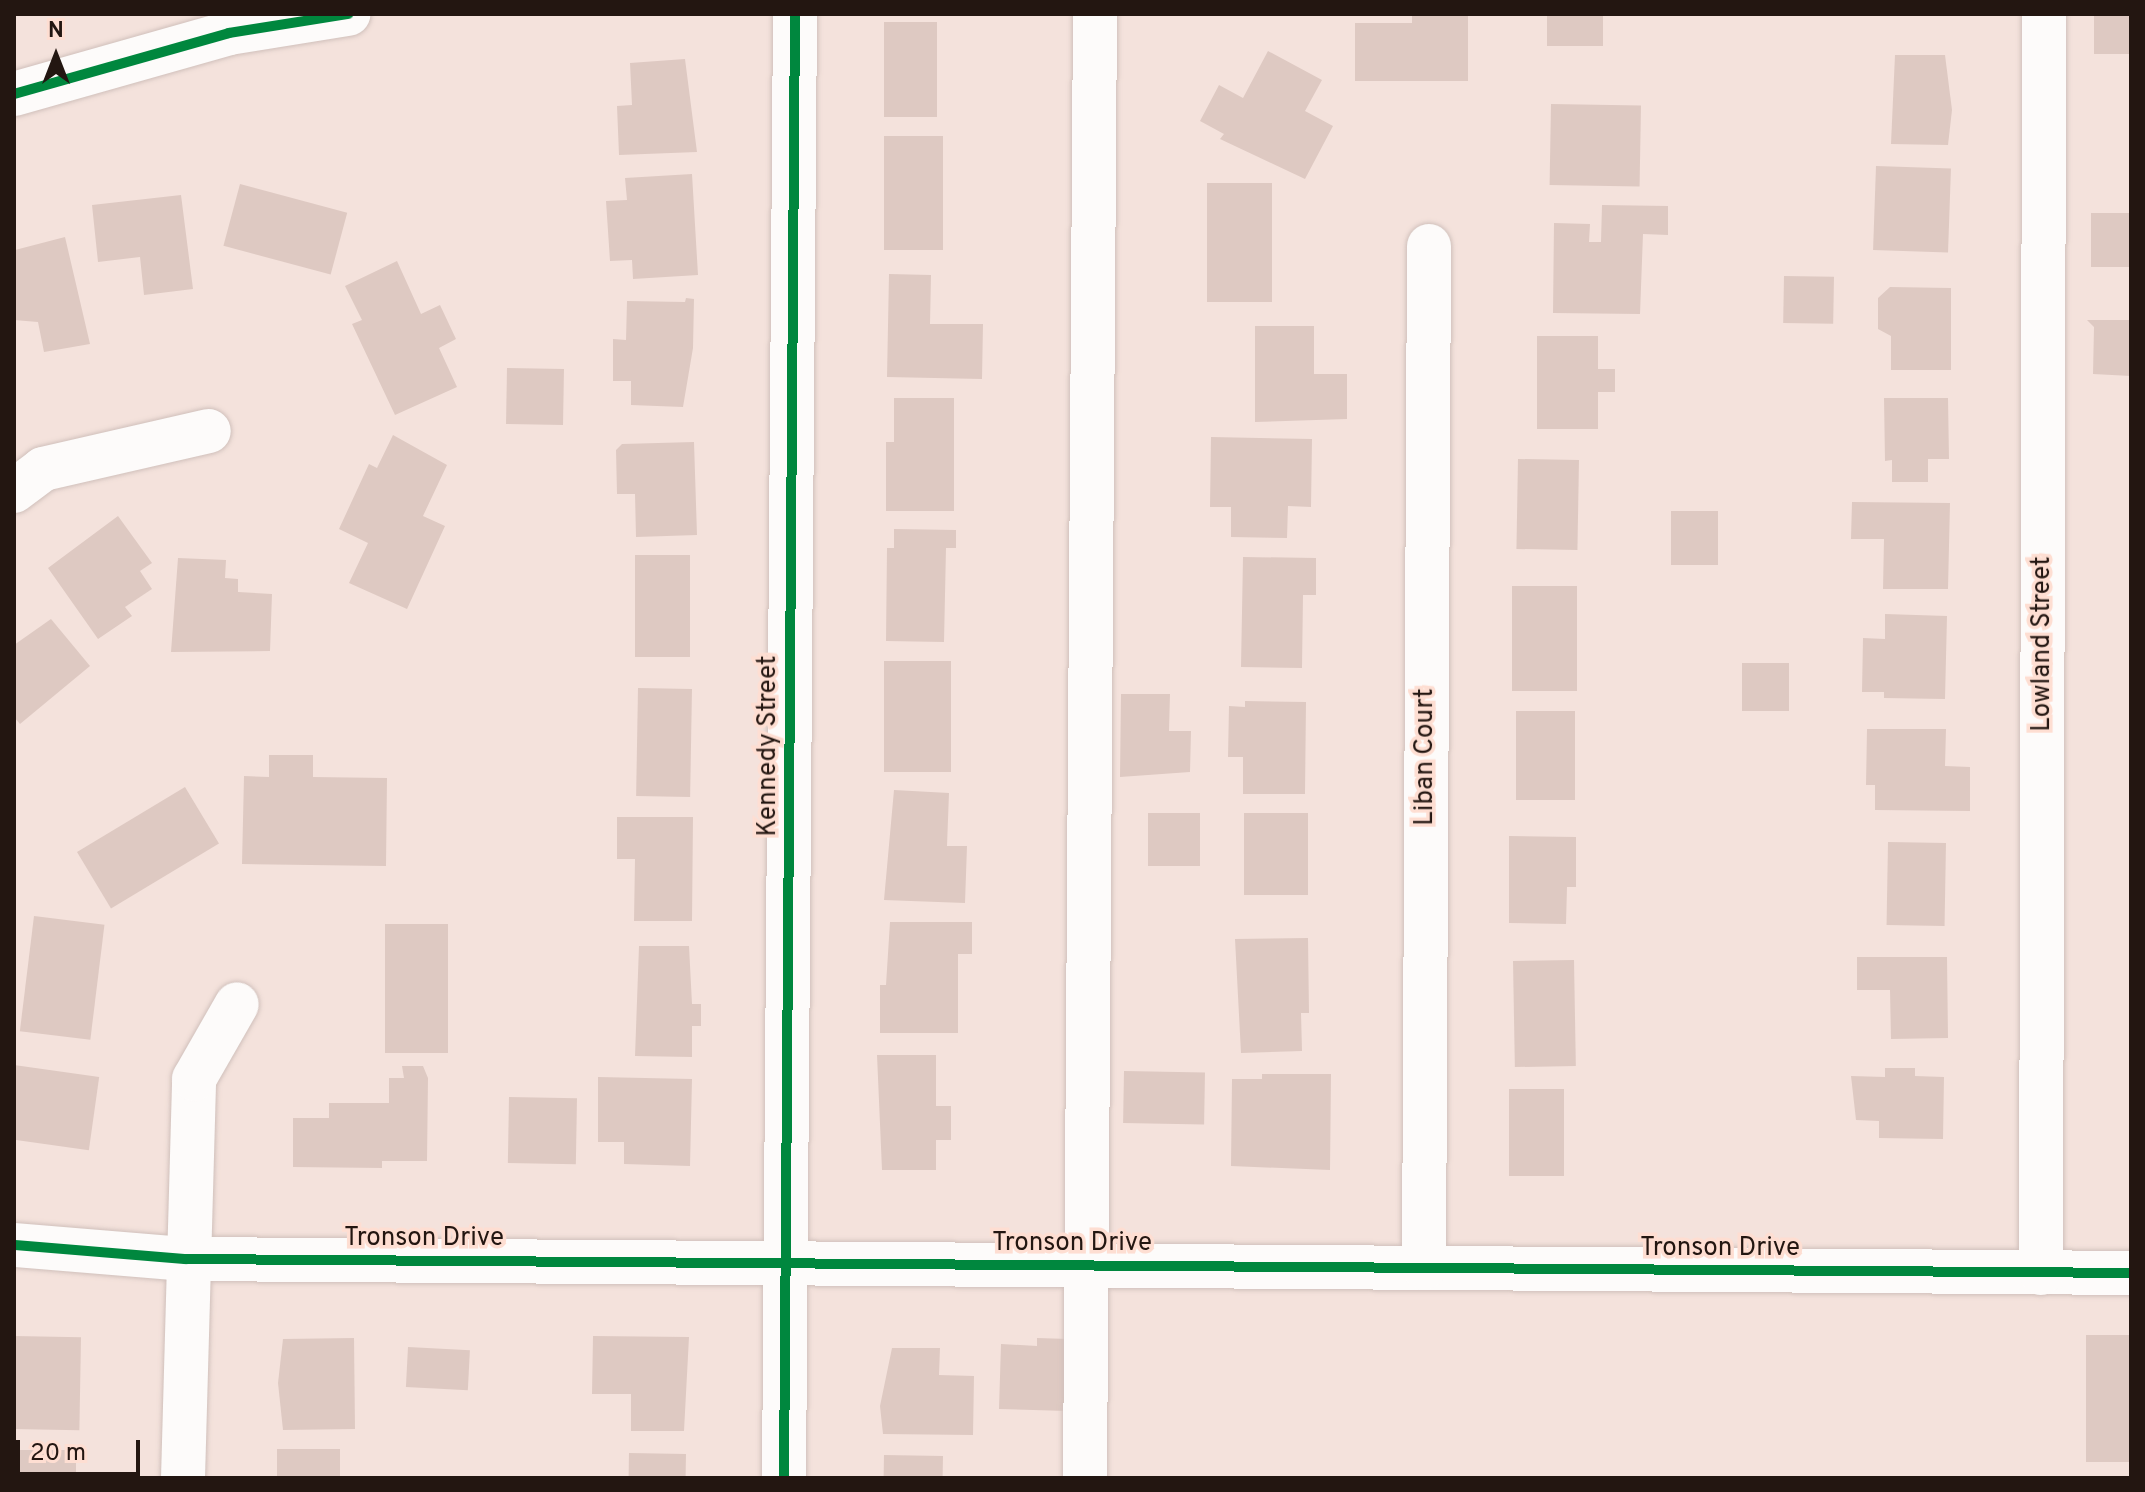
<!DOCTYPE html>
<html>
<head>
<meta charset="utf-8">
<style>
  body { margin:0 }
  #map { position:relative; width:2145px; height:1492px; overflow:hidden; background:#f4e2dc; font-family:Overpass,sans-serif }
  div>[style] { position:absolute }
  .building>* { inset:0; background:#dec9c2; transform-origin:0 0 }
  .roads { filter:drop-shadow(0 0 2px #d0c0bb) drop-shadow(0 0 2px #d0c0bb) }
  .minor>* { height:44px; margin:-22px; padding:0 22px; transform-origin:22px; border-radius:22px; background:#fdfbfa }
  .major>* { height:44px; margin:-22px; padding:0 22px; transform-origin:22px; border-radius:22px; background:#fdfbfa }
  .cycleway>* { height:10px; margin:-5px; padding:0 5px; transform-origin:5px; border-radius:5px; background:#00873e }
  span { translate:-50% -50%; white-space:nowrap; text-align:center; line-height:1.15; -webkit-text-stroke:7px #feded2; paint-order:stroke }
  .street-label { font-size:26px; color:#231611 }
  .frame { position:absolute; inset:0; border:16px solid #231611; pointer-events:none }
  .north { position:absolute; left:16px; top:16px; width:80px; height:80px; -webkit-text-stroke:6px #feded2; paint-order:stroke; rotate:0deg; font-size:22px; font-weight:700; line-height:32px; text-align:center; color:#231611 }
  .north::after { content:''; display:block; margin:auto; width:28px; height:36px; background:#231611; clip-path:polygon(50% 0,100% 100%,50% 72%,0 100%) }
  .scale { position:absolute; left:16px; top:1440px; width:124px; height:36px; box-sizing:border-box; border:4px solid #231611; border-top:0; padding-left:10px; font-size:24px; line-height:28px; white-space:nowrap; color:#231611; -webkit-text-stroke:6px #feded2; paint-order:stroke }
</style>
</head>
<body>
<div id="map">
  <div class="building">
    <i style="left:1547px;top:14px;width:56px;height:32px"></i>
    <i style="left:2094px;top:14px;width:37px;height:40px"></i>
    <i style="clip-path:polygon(1412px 15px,1468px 15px,1468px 81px,1355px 81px,1355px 23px,1412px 23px)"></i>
    <i style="left:884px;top:22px;width:53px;height:95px"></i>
    <i style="clip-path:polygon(1268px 51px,1322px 80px,1305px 111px,1333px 126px,1305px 179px,1220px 139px,1224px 134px,1200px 121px,1219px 85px,1243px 98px)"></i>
    <i style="clip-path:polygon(1895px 55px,1945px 55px,1952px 110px,1948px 145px,1891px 144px)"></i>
    <i style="clip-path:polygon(685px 59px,697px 152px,619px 155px,617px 106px,632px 105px,630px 63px)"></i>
    <i style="left:1551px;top:104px;width:90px;height:81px;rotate:1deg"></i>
    <i style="left:884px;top:136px;width:59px;height:114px"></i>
    <i style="left:1876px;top:166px;width:75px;height:84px;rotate:2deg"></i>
    <i style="clip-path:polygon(692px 174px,698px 275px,633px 279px,632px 260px,610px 261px,606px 201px,627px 200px,625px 178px)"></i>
    <i style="left:1207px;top:183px;width:65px;height:119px"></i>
    <i style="left:240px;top:184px;width:111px;height:64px;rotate:15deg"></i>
    <i style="clip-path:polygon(181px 195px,193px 289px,144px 295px,140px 257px,98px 262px,92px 205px)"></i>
    <i style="clip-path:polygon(1602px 205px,1668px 206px,1668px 235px,1643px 234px,1640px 314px,1553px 313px,1554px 223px,1590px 224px,1589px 242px,1601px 242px)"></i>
    <i style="left:2091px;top:213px;width:40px;height:54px"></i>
    <i style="clip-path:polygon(65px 237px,90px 344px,44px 352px,38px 322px,14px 320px,15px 250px)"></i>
    <i style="clip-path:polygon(397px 261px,421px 314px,440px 305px,456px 339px,439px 348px,457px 387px,395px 415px,352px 324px,362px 320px,345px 286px)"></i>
    <i style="clip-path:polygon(889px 274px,931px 275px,930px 324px,983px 324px,982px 379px,887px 377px)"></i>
    <i style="left:1784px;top:276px;width:50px;height:47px;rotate:1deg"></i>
    <i style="clip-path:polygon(1890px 287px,1951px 288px,1951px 370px,1891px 370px,1891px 336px,1878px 329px,1878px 298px)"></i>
    <i style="clip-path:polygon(686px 298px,694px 299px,693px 348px,683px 407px,631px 405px,631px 381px,613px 381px,613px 339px,626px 340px,627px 301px,685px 302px)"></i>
    <i style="clip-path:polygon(2087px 320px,2131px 320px,2131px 376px,2093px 374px,2094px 327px)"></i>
    <i style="clip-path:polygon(1255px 326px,1314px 326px,1314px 374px,1347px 374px,1347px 419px,1255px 422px)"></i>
    <i style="clip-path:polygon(1537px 336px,1598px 336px,1598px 369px,1615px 369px,1615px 392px,1598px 392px,1598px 429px,1537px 429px)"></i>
    <i style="left:507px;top:368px;width:57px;height:56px;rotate:1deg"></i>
    <i style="clip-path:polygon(894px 398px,954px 398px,954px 511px,886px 511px,886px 442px,894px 442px)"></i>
    <i style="clip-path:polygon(1884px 398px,1948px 398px,1949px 459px,1928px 459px,1928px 482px,1892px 482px,1892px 460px,1885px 461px)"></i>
    <i style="clip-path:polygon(393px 435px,447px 465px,423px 516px,445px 526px,407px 609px,349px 583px,368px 543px,339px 529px,369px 464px,377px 468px)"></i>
    <i style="clip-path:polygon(1211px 437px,1312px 439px,1311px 507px,1288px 506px,1287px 538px,1231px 537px,1231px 507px,1210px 507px)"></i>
    <i style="clip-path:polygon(694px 442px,697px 535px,636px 537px,635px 494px,617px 494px,616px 450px,622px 444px)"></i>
    <i style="left:1518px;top:459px;width:61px;height:90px;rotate:1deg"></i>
    <i style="clip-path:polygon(1852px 502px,1950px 503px,1948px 589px,1883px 589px,1884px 539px,1851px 539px)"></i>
    <i style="left:1671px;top:511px;width:47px;height:54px"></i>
    <i style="clip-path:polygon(118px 516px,152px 563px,140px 571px,152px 589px,125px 607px,132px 616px,98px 639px,48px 568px)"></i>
    <i style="clip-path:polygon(894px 529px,956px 530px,956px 548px,946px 548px,944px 642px,886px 641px,887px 548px,894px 548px)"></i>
    <i style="left:635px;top:555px;width:55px;height:102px"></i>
    <i style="clip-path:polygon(1243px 557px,1316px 558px,1316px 595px,1303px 595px,1302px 668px,1241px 667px)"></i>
    <i style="clip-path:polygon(178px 558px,226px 560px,225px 578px,238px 579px,238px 592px,272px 594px,270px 651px,171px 652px)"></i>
    <i style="left:1512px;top:586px;width:65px;height:105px"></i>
    <i style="clip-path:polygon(1885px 614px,1947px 616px,1945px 699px,1884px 698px,1884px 692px,1862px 692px,1863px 638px,1885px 639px)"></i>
    <i style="clip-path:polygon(51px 619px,90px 666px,20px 724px,14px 717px,14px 645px)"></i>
    <i style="left:884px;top:661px;width:67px;height:111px"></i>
    <i style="left:1742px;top:663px;width:47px;height:48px"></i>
    <i style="left:638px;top:688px;width:54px;height:108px;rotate:1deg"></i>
    <i style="clip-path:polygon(1121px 694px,1170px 694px,1169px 731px,1191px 731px,1190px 772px,1120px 777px)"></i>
    <i style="clip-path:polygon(1245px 701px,1306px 702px,1305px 794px,1243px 794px,1243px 757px,1228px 757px,1229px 706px,1245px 707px)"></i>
    <i style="left:1516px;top:711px;width:59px;height:89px"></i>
    <i style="clip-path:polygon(1867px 729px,1946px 729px,1945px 766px,1970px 767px,1970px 811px,1875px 810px,1875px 785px,1866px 785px)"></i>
    <i style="clip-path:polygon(269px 755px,313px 755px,313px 777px,387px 778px,386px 866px,242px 864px,244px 776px,269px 777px)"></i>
    <i style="left:185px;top:787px;width:66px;height:126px;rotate:59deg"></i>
    <i style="clip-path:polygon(894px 790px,949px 793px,947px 846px,967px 846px,965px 903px,884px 900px)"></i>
    <i style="left:1148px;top:813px;width:52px;height:53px"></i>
    <i style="left:1244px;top:813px;width:64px;height:82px"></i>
    <i style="clip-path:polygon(617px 817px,693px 817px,692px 921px,634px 921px,635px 859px,617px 859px)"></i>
    <i style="clip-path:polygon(1509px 836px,1576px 837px,1576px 887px,1567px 887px,1566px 924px,1509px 923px)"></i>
    <i style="left:1888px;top:842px;width:58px;height:83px;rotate:1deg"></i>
    <i style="left:34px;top:916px;width:71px;height:116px;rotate:7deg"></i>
    <i style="clip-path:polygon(890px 922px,972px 922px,972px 954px,958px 954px,958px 1033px,880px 1033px,880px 985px,886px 985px)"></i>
    <i style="left:385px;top:924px;width:63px;height:129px"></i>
    <i style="clip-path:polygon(1308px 938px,1309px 1013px,1301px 1013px,1302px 1051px,1241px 1053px,1235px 939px)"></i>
    <i style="clip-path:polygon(639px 946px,689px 946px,692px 1004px,701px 1004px,701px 1026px,692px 1026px,692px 1057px,635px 1056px)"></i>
    <i style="clip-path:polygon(1857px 957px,1947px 957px,1948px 1038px,1891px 1039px,1890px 990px,1857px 990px)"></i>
    <i style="left:1574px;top:960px;width:106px;height:61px;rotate:89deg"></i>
    <i style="clip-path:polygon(877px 1055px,936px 1055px,936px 1106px,951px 1106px,951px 1140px,936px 1140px,936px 1170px,882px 1170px)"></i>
    <i style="left:14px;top:1065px;width:86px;height:74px;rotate:8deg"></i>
    <i style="clip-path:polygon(402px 1066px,423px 1066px,428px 1078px,427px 1161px,382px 1161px,382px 1168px,293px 1167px,293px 1118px,329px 1118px,329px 1103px,389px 1103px,389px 1078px,404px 1078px)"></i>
    <i style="clip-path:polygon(1885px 1068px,1915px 1068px,1915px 1076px,1944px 1077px,1943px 1139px,1879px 1138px,1879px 1121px,1856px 1120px,1851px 1076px,1885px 1077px)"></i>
    <i style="left:1124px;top:1071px;width:81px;height:52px;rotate:1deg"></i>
    <i style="clip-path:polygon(1262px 1074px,1331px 1074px,1330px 1170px,1231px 1166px,1232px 1079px,1262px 1079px)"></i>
    <i style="clip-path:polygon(598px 1077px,692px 1079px,690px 1166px,624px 1164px,624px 1142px,598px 1142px)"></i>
    <i style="left:1509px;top:1089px;width:55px;height:87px"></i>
    <i style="left:509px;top:1097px;width:68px;height:66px;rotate:1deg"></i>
    <i style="left:2086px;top:1335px;width:45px;height:127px"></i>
    <i style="left:14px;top:1336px;width:67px;height:93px;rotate:1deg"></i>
    <i style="clip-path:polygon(593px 1336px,689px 1337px,684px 1431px,631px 1431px,631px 1394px,592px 1394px)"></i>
    <i style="clip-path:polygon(354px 1338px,355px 1429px,283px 1430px,278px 1383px,283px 1339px)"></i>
    <i style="clip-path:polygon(1037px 1338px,1069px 1339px,1067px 1411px,999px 1409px,1001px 1344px,1037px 1346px)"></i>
    <i style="left:408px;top:1347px;width:62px;height:40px;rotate:3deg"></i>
    <i style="clip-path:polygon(892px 1348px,940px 1348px,939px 1375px,974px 1376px,973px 1435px,883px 1434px,880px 1406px)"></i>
    <i style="left:277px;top:1449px;width:63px;height:29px"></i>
    <i style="left:14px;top:1450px;width:62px;height:28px"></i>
    <i style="left:629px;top:1453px;width:57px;height:25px;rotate:1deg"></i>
    <i style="left:884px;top:1455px;width:59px;height:23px;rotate:1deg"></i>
  </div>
  <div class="roads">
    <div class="minor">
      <i style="left:14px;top:491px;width:36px;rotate:-37deg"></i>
      <i style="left:43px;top:469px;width:170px;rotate:-12.9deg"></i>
      <i style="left:14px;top:1245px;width:172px;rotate:4.7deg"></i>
      <i style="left:185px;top:1259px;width:1946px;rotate:0.41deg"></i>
      <i style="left:1424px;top:1268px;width:1022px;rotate:-89.72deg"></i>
      <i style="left:2041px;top:1273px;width:1259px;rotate:-89.86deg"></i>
      <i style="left:183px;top:1478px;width:399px;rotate:-88.4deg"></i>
      <i style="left:194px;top:1079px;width:86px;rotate:-60.2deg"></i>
      <i style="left:784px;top:1478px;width:1464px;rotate:-89.57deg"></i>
      <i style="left:1085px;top:1478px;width:1464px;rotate:-89.61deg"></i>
    </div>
    <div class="major">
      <i style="left:14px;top:94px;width:223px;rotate:-15.8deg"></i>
      <i style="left:229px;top:33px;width:121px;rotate:-9.1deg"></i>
    </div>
  </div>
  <div class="cycleway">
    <i style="left:14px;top:94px;width:223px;rotate:-15.8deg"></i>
    <i style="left:229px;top:33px;width:121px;rotate:-9.1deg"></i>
    <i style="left:14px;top:1245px;width:172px;rotate:4.7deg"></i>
    <i style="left:185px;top:1259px;width:1946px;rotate:0.41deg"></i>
    <i style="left:784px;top:1478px;width:1464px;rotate:-89.57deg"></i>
  </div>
  <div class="street-label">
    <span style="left:2043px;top:644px;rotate:-90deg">Lowland Street</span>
    <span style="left:769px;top:746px;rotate:-90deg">Kennedy Street</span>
    <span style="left:1426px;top:757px;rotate:-90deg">Liban Court</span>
    <span style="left:424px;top:1239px">Tronson Drive</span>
    <span style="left:1072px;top:1244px">Tronson Drive</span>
    <span style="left:1720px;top:1249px">Tronson Drive</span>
  </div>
  <div class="frame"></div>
  <div class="north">N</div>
  <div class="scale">20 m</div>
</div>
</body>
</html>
